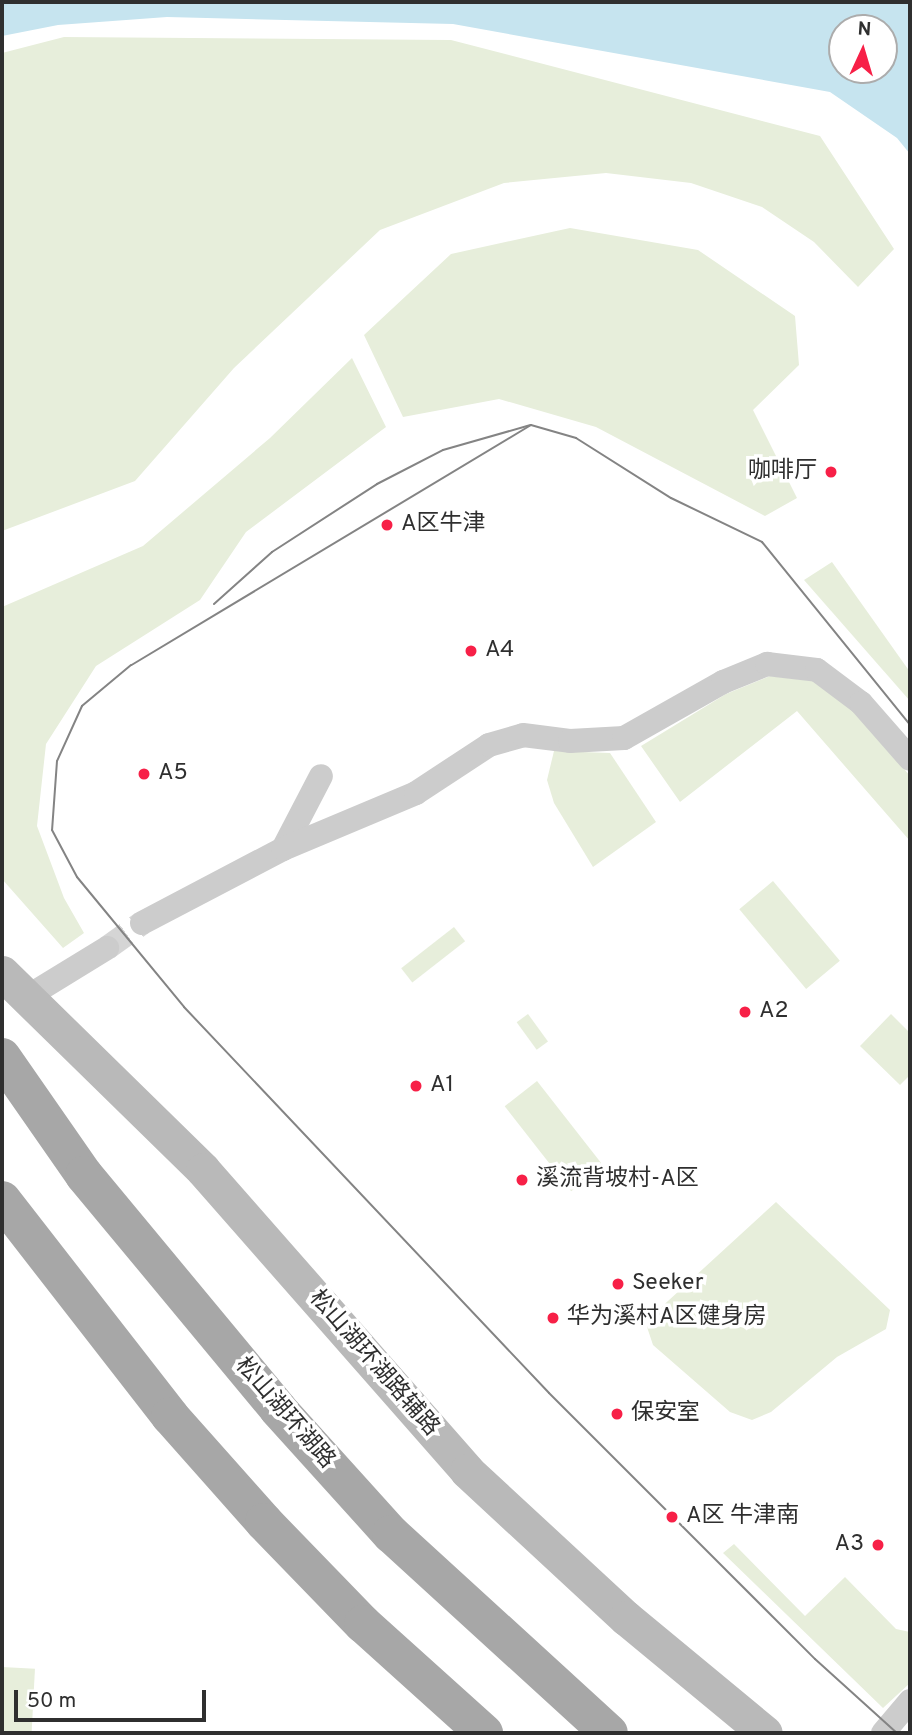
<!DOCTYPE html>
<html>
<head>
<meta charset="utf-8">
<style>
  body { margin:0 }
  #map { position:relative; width:912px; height:1735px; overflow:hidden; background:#fff; font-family:Overpass,"Noto Sans SC",sans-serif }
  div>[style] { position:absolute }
  .green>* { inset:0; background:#e7eedb; transform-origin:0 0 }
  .water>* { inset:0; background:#c6e4ef }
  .street-tunnel>* { height:24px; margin-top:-12px; transform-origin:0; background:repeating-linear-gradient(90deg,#d5d5d5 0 24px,transparent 0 36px) }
  .street>* { height:24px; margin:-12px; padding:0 12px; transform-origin:12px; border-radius:12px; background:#ccc }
  .secondary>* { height:35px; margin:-17.5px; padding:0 17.5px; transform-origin:17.5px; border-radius:17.5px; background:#b9b9b9 }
  .primary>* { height:38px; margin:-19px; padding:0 19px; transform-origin:19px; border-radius:19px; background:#a7a7a7 }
  .tram>* { height:2px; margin:-1px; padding:0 1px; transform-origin:1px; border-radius:1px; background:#848484 }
  .dots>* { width:19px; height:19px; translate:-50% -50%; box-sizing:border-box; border:4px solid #fff; border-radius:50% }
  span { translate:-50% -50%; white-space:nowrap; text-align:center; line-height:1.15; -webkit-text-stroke:7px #fff; paint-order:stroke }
  .poi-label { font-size:23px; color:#2f2f2f }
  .right { translate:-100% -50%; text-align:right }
  .left { translate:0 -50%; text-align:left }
  .street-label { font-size:23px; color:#2f2f2f }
  .frame { position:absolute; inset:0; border:4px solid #2f2f2f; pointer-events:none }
  .north { position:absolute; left:828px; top:14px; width:70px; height:70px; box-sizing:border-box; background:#fff; border:2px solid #acacac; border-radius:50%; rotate:4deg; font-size:19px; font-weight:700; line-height:28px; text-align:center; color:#2f2f2f }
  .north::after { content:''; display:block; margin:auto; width:24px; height:32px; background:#f72047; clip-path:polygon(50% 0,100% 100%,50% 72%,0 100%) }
  .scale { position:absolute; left:14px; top:1690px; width:192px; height:32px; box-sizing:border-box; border:4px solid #2f2f2f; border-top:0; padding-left:9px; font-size:21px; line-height:24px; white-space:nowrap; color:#2f2f2f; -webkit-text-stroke:5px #fff; paint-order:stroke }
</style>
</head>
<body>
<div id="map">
  <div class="green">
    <i style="clip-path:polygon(64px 37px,451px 40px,820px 136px,894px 249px,858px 287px,814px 242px,762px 207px,691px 183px,606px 173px,504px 183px,380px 230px,234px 368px,135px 481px,2px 531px,2px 53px)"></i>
    <i style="clip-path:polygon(570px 228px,698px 250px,795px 316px,799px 365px,753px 410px,797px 498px,765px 516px,596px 427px,499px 399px,403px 417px,364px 335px,451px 254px)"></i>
    <i style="clip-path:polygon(352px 358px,386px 427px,246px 532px,200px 600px,96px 666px,46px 744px,37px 826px,64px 898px,84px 933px,63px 948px,2px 879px,2px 607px,143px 546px,270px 438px)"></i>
    <i style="clip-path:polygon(832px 562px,910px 672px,910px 701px,804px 580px)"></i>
    <i style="clip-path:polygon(770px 676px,814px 681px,857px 712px,910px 776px,910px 841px,797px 711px,680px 802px,641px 746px,726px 694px)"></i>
    <i style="clip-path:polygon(554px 751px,610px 753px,656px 822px,593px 867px,554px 803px,547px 780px)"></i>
    <i style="left:773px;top:881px;width:104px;height:44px;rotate:50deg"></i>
    <i style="left:454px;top:927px;width:18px;height:67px;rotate:52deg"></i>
    <i style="left:528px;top:1014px;width:34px;height:14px;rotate:54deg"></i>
    <i style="clip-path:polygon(891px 1014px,910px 1033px,910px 1075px,900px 1085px,860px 1046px)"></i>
    <i style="left:537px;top:1081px;width:108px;height:41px;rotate:52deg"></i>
    <i style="clip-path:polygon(776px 1202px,890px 1310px,886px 1329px,837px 1357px,771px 1412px,752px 1420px,730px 1412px,653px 1345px,647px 1327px,656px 1312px)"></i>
    <i style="clip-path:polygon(734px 1544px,805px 1616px,845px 1577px,896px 1629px,910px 1632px,910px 1683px,883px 1708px,723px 1553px)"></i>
    <i style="left:2px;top:1667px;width:33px;height:66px;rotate:3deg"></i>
  </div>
  <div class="water">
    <i style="clip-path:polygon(evenodd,2px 2px,910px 2px,910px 154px,897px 138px,830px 92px,453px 24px,167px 17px,58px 25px,2px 36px,2px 2px,842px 28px,884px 28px,884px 70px,842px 70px,842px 28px)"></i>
  </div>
  <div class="street-tunnel">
    <i style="left:107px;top:948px;width:43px;rotate:-35.5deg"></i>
  </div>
  <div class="street">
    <i style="left:283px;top:849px;width:82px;rotate:-62.5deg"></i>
    <i style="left:142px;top:923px;width:159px;rotate:-27.7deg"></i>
    <i style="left:283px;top:849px;width:144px;rotate:-22.8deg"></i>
    <i style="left:416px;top:793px;width:87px;rotate:-33.3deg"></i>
    <i style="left:489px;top:745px;width:35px;rotate:-16deg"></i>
    <i style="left:523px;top:735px;width:47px;rotate:7.3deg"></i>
    <i style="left:570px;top:741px;width:54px;rotate:-3.2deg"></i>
    <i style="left:624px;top:738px;width:114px;rotate:-29.5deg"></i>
    <i style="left:723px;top:682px;width:48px;rotate:-22.2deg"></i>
    <i style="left:767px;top:664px;width:50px;rotate:6.8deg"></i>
    <i style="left:817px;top:670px;width:55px;rotate:36.9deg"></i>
    <i style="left:861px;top:703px;width:74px;rotate:48.8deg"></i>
    <i style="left:27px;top:997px;width:94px;rotate:-31.5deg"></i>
    <i style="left:883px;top:1733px;width:42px;rotate:-49.8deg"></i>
  </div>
  <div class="secondary">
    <i style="left:2px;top:973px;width:281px;rotate:44.4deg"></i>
    <i style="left:203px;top:1170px;width:400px;rotate:48.7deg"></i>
    <i style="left:467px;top:1471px;width:217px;rotate:42.8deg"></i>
    <i style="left:626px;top:1618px;width:180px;rotate:39.6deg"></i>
  </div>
  <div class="primary">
    <i style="left:2px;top:1057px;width:144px;rotate:55.2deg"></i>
    <i style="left:84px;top:1175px;width:304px;rotate:50.3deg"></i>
    <i style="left:278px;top:1409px;width:169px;rotate:47.9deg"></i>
    <i style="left:391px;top:1534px;width:295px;rotate:42.4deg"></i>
    <i style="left:2px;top:1200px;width:274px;rotate:52.1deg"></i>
    <i style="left:170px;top:1416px;width:142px;rotate:48.4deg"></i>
    <i style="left:264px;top:1522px;width:142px;rotate:45.9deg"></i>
    <i style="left:363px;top:1624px;width:163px;rotate:42deg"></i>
  </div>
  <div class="tram">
    <i style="left:531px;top:425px;width:466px;rotate:149deg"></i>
    <i style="left:131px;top:665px;width:64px;rotate:140.1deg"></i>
    <i style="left:82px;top:706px;width:60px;rotate:114.4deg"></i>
    <i style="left:57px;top:761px;width:69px;rotate:94.1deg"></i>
    <i style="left:52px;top:830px;width:53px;rotate:62deg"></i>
    <i style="left:77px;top:877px;width:168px;rotate:50.5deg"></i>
    <i style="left:184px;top:1007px;width:531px;rotate:46.6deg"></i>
    <i style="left:549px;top:1393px;width:376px;rotate:45deg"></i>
    <i style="left:815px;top:1659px;width:110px;rotate:42.1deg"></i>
    <i style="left:214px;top:604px;width:78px;rotate:-41.9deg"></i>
    <i style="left:272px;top:552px;width:125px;rotate:-32.9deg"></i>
    <i style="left:377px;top:484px;width:74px;rotate:-27.3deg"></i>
    <i style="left:443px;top:450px;width:91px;rotate:-15.9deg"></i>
    <i style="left:531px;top:425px;width:47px;rotate:16.1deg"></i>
    <i style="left:576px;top:438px;width:112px;rotate:32.3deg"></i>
    <i style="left:671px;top:498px;width:101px;rotate:25.8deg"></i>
    <i style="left:762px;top:542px;width:235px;rotate:51deg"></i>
  </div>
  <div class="dots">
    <i style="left:831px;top:472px;background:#f72047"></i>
    <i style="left:387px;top:525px;background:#f72047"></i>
    <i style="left:471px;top:651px;background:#f72047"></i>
    <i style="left:144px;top:774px;background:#f72047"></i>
    <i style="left:745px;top:1012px;background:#f72047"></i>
    <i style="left:416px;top:1086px;background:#f72047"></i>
    <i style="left:522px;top:1180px;background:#f72047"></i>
    <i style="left:618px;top:1284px;background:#f72047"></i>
    <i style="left:553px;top:1318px;background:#f72047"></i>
    <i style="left:617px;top:1414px;background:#f72047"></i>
    <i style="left:672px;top:1517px;background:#f72047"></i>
    <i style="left:878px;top:1545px;background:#f72047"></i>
  </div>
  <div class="poi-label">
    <span class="right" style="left:817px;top:472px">咖啡厅</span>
    <span class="left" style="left:401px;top:525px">A区牛津</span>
    <span class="left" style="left:485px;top:651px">A4</span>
    <span class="left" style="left:158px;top:774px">A5</span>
    <span class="left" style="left:759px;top:1012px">A2</span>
    <span class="left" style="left:430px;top:1086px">A1</span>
    <span class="left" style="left:536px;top:1180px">溪流背坡村-A区</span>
    <span class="left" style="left:632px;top:1284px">Seeker</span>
    <span class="left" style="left:567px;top:1318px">华为溪村A区健身房</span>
    <span class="left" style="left:631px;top:1414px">保安室</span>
    <span class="left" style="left:686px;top:1517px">A区 牛津南</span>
    <span class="right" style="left:864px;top:1545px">A3</span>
  </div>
  <div class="street-label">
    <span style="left:373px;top:1364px;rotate:49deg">松山湖环湖路辅路</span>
    <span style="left:284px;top:1414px;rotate:49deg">松山湖环湖路</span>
  </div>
  <div class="frame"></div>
  <div class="north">N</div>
  <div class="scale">50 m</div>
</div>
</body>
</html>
